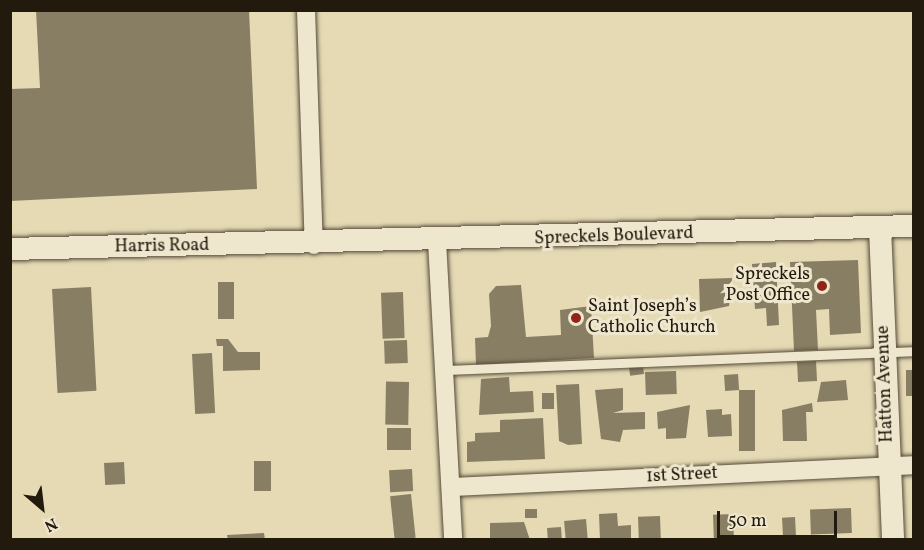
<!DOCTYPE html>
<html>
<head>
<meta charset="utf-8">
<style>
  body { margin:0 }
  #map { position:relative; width:924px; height:550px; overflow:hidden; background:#e5dab4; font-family:Vollkorn,serif }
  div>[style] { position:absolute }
  .building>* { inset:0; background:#887e64; transform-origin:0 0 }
  .roads { filter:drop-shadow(0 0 2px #544a38) drop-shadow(0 0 2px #544a38) }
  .service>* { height:9px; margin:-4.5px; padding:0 4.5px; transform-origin:4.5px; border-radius:4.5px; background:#eee7ce }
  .minor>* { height:18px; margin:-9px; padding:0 9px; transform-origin:9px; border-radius:9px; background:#eee7ce }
  .tertiary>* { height:22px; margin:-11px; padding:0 11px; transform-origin:11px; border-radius:11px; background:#eee7ce }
  .dots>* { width:16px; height:16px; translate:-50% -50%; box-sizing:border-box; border:3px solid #eee7ce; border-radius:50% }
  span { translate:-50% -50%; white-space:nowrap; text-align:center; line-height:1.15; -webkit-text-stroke:6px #eee7ce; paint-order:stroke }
  .street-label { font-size:18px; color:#231a0e }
  .poi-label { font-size:18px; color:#231a0e }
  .right { translate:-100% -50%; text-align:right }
  .left { translate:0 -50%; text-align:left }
  .frame { position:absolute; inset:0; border:12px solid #231a0e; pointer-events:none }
  .north { position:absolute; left:12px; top:478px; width:60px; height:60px; -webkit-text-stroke:4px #eee7ce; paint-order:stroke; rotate:152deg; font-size:16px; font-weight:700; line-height:24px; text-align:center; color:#231a0e }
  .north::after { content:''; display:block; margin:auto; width:21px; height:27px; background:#231a0e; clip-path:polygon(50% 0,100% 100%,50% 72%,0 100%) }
  .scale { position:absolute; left:717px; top:511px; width:120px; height:27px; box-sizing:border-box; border:3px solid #231a0e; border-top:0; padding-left:8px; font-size:18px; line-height:21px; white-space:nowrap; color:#231a0e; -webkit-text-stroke:4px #eee7ce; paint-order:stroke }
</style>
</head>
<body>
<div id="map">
  <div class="building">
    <i style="clip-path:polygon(36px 10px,249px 10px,257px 189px,10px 201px,10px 89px,40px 88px)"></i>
    <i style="clip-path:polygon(858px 260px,861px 333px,830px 335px,829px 309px,816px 310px,818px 350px,794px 351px,790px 262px)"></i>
    <i style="clip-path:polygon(776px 262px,779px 325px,767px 326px,766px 308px,755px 309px,752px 264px)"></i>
    <i style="clip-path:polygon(732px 278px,729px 306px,700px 312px,699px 279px)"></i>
    <i style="left:218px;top:282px;width:16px;height:37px"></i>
    <i style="clip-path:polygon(521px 285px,526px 337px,561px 335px,560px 310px,591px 306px,594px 358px,476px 365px,475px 338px,488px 337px,491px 326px,489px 294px,496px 286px)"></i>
    <i style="left:91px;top:287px;width:104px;height:39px;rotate:87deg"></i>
    <i style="left:403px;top:292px;width:46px;height:22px;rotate:88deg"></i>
    <i style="clip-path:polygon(216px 339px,228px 339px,238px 352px,260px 352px,260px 370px,223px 371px,223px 346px,217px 346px)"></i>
    <i style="left:407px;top:340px;width:23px;height:23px;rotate:88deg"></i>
    <i style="left:212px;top:353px;width:60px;height:20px;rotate:87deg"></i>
    <i style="left:816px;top:361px;width:20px;height:19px;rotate:87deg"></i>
    <i style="left:643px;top:366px;width:8px;height:14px;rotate:83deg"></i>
    <i style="left:906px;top:370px;width:8px;height:26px"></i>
    <i style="left:676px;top:371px;width:23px;height:31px;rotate:88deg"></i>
    <i style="left:738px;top:374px;width:16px;height:14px;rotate:86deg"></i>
    <i style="clip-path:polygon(509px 377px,510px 392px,533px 391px,534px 412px,479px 415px,481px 379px)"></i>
    <i style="clip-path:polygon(846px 380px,848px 400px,817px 402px,821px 382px)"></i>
    <i style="left:409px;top:382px;width:43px;height:23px;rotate:91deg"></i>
    <i style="clip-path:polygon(579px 384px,582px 444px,568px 445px,559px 441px,556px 385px)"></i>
    <i style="clip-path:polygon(623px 388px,623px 410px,613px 413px,645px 412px,645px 429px,623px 430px,620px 442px,601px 439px,595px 390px)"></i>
    <i style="left:739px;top:390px;width:16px;height:61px"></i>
    <i style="left:542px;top:393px;width:12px;height:16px"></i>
    <i style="clip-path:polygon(812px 403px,813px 412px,806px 412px,807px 441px,783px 441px,782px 410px)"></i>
    <i style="clip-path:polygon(690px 405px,686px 438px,666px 439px,666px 428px,658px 429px,657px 412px)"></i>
    <i style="clip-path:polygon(722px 409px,722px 415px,731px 414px,732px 436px,708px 437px,706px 410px)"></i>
    <i style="clip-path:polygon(543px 418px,545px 459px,467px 462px,467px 442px,475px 441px,475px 433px,500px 432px,500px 420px)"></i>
    <i style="left:411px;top:428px;width:22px;height:24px;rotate:90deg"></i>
    <i style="left:254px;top:461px;width:17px;height:30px"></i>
    <i style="left:124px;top:462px;width:22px;height:20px;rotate:87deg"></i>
    <i style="left:412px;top:469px;width:22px;height:23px;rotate:87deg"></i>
    <i style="left:411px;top:494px;width:44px;height:21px;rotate:84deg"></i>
    <i style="left:851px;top:508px;width:25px;height:41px;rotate:88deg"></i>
    <i style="left:525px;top:509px;width:12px;height:9px"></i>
    <i style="clip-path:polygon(617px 513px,618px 526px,631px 525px,631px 540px,600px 540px,599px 514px)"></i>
    <i style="left:733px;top:514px;width:26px;height:20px;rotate:88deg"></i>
    <i style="left:660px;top:516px;width:24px;height:22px;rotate:88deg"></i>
    <i style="left:795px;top:517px;width:20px;height:13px;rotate:87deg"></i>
    <i style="left:586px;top:519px;width:21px;height:22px;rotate:85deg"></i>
    <i style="clip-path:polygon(524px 522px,530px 540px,490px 540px,490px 523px)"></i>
    <i style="left:561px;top:527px;width:13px;height:14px;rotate:86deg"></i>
    <i style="clip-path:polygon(264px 533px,265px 540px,228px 540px,227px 535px)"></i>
  </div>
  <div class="roads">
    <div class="service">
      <i style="left:445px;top:370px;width:469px;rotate:-2.3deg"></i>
    </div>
    <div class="minor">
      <i style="left:306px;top:10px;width:235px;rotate:88.1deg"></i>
      <i style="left:437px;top:241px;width:299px;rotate:86.9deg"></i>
      <i style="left:451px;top:487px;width:464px;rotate:-2.7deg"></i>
    </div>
    <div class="tertiary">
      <i style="left:880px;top:228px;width:312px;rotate:87.6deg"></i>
      <i style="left:10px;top:249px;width:904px;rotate:-1.46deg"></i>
    </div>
  </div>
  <div class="dots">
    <i style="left:822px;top:286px;background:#8f2418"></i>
    <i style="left:576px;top:318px;background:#8f2418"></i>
  </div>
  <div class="street-label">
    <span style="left:614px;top:237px;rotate:-2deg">Spreckels Boulevard</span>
    <span style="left:162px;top:247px;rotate:-1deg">Harris Road</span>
    <span style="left:886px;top:384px;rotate:-92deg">Hatton Avenue</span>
    <span style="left:682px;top:476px;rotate:-3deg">1st Street</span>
  </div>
  <div class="poi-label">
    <span class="right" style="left:810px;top:286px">Spreckels<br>Post Office</span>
    <span class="left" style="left:588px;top:318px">Saint Joseph’s<br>Catholic Church</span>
  </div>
  <div class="frame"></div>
  <div class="north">N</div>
  <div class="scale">50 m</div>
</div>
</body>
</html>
